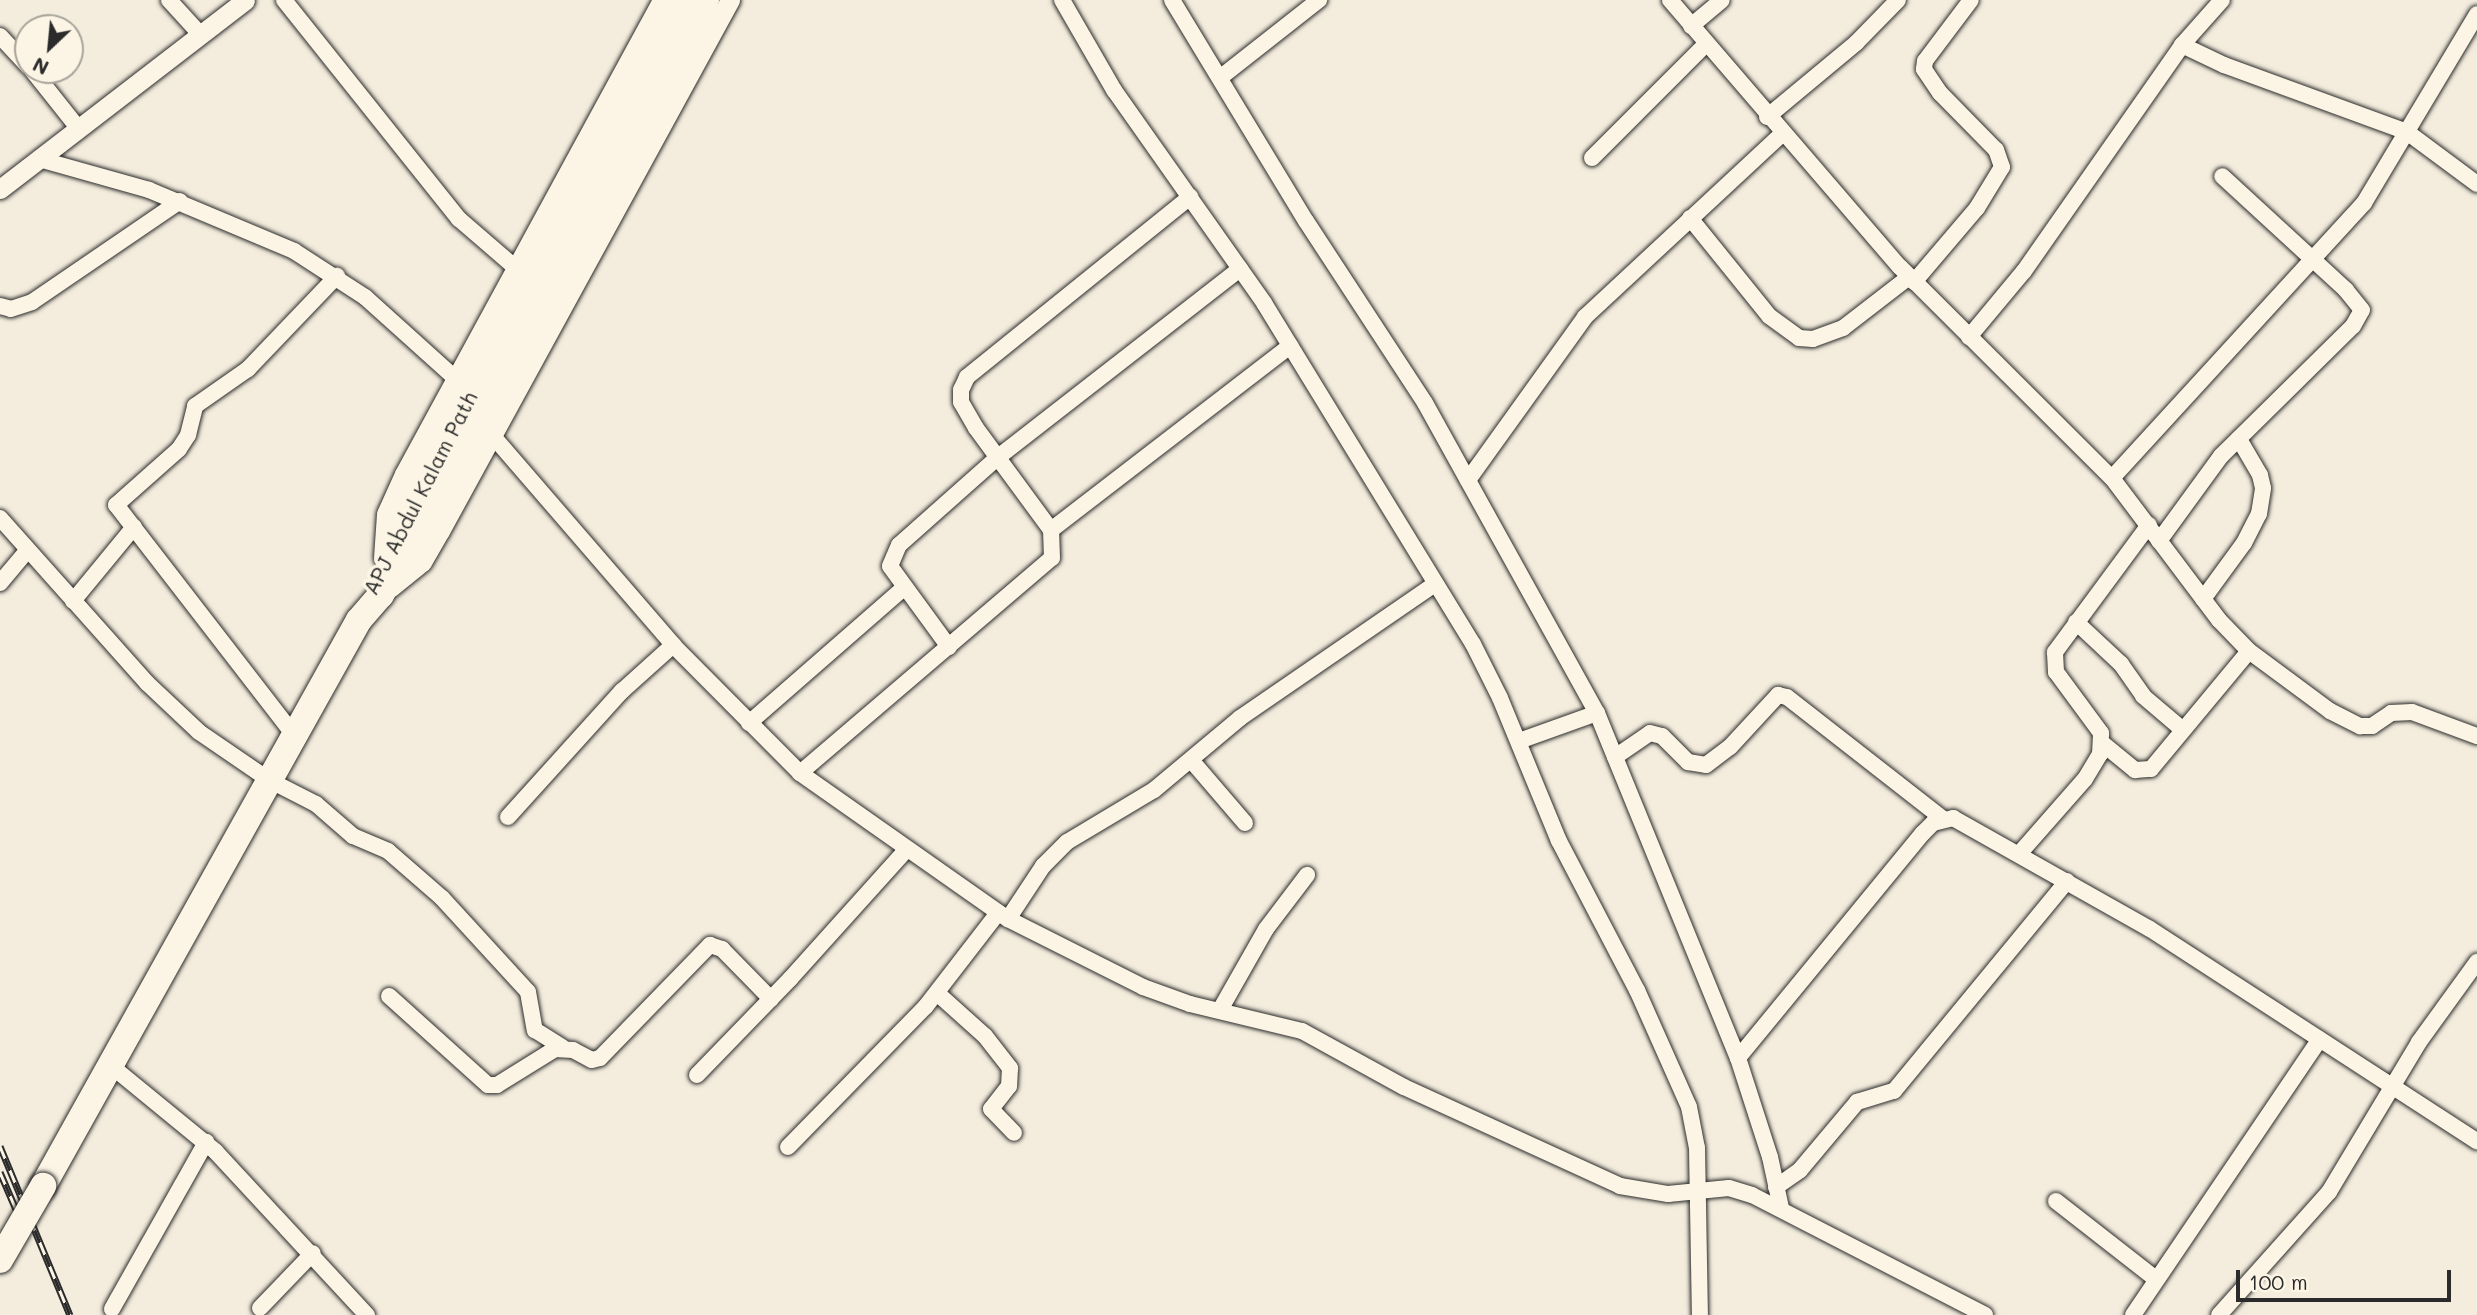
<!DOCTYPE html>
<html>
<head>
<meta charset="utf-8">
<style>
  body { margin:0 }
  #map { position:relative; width:2477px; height:1315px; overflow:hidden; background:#f4edde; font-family:Mali,sans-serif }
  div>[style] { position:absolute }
  .roads { filter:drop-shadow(0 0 2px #2b2b2b) drop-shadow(0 0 2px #2b2b2b) }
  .minor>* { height:16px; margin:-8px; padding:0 8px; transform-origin:8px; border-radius:8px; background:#fcf5e5 }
  .tertiary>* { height:19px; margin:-9.5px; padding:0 9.5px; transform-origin:9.5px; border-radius:9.5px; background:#fcf5e5 }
  .trunk>* { height:26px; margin:-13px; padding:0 13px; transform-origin:13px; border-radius:13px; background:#fcf5e5 }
  .rail>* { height:7px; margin-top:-3.5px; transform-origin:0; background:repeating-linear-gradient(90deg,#fcf5e5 0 13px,#2b2b2b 0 26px); box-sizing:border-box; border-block:2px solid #2b2b2b }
  .bridges { filter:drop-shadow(0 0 2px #2b2b2b) drop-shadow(0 0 2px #2b2b2b) }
  .trunk-bridge>* { height:26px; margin:-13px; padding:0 13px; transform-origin:13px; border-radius:13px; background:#fcf5e5 }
  span { translate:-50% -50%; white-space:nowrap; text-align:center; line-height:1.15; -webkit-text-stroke:7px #fcf5e5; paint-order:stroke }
  .street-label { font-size:21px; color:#2b2b2b }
  .north { position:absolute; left:14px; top:14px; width:70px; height:70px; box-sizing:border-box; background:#fcf5e5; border:2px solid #a8a49b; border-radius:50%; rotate:206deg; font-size:19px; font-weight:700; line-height:28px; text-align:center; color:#2b2b2b }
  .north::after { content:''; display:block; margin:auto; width:24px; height:32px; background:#2b2b2b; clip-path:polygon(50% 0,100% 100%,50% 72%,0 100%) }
  .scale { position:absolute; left:2236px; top:1270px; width:215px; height:32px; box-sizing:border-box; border:4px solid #2b2b2b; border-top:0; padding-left:9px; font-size:21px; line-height:24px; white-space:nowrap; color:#2b2b2b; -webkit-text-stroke:5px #fcf5e5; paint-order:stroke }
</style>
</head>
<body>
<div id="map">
  <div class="roads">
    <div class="minor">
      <i style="left:169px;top:0;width:45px;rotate:47.7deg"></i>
      <i style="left:284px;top:0;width:280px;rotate:51.4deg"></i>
      <i style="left:459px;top:219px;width:77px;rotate:40.8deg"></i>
      <i style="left:1062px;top:0;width:104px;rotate:60deg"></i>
      <i style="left:1114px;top:90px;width:261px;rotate:54.8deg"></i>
      <i style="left:1264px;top:303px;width:400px;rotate:58.5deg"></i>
      <i style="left:1473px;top:644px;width:60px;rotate:63.4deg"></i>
      <i style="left:1500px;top:698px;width:155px;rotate:67.6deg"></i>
      <i style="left:1559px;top:841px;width:168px;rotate:62.4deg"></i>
      <i style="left:1637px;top:990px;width:128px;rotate:66deg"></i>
      <i style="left:1689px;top:1107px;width:42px;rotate:79deg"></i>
      <i style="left:1697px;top:1148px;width:167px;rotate:89deg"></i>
      <i style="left:1172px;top:0;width:258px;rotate:58.8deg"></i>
      <i style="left:1306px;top:221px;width:217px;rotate:56.8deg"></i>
      <i style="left:1425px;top:403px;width:355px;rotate:61deg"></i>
      <i style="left:1670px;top:0;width:352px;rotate:49.3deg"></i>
      <i style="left:1900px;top:267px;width:299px;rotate:44.9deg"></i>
      <i style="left:2112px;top:478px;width:178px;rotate:53deg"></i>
      <i style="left:2219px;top:620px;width:43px;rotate:45.9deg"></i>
      <i style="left:2249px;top:651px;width:101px;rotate:36.5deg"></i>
      <i style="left:2330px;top:711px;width:34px;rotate:27deg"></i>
      <i style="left:2360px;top:726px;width:12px"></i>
      <i style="left:2372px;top:726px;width:23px;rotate:-34deg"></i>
      <i style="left:2391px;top:713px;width:21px;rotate:-3deg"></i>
      <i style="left:2412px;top:712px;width:69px;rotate:20.3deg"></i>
      <i style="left:1691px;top:26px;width:40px;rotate:-40deg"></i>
      <i style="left:0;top:36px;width:41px;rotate:47deg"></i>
      <i style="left:2182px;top:45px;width:47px;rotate:25.5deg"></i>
      <i style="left:2224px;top:65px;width:195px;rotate:20.1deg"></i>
      <i style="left:2407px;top:132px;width:87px;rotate:36.6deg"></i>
      <i style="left:32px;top:70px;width:75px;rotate:51.5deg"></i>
      <i style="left:1221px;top:77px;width:125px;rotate:-38.2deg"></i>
      <i style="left:1767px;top:117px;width:116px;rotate:-39.7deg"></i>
      <i style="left:1856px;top:43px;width:60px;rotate:-45.7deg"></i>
      <i style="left:1592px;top:158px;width:161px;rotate:-45deg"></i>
      <i style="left:39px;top:159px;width:114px;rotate:15.7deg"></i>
      <i style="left:149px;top:190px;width:157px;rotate:22.8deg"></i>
      <i style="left:294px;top:251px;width:85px;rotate:32.9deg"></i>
      <i style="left:365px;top:297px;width:122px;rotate:42deg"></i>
      <i style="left:1690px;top:218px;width:126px;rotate:51.1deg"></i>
      <i style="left:1769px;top:316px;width:37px;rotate:36deg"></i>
      <i style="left:1799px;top:338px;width:14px;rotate:4deg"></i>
      <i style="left:1813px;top:339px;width:32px;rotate:-20deg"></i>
      <i style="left:1843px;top:328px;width:83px;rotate:-37.7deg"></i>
      <i style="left:1914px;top:282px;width:97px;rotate:-49.6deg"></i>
      <i style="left:1977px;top:208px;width:48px;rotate:-58.6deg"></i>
      <i style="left:2002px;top:167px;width:18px;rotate:-109deg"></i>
      <i style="left:1996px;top:150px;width:80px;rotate:-134.5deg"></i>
      <i style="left:1940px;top:93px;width:29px;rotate:-124deg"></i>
      <i style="left:1924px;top:69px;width:8px;rotate:-83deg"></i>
      <i style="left:1925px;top:61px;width:76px;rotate:-53deg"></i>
      <i style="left:0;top:306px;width:11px;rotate:15deg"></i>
      <i style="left:11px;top:309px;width:22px;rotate:-18deg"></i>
      <i style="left:32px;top:302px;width:179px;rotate:-34.3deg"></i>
      <i style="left:1969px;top:337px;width:86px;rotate:-50.2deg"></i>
      <i style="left:2024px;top:271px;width:276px;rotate:-55deg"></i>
      <i style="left:2182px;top:45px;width:60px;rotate:-48.4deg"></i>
      <i style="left:486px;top:428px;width:286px;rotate:49.2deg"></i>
      <i style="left:673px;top:645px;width:180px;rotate:45.2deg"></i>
      <i style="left:800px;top:773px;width:254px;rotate:35.1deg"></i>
      <i style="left:1008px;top:919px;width:151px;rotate:26.7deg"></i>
      <i style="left:1143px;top:987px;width:50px;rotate:19.9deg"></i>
      <i style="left:1190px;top:1004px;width:115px;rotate:13.6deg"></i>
      <i style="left:1302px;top:1031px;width:116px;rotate:28.8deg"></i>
      <i style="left:1404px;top:1087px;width:238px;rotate:24.6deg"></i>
      <i style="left:1620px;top:1186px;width:49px;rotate:9.5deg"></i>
      <i style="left:1668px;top:1194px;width:61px;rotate:-5.6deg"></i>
      <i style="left:1729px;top:1188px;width:24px;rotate:17deg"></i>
      <i style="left:1752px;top:1195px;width:262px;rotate:27.2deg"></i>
      <i style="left:2112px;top:478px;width:373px;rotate:-47.5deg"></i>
      <i style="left:2364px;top:203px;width:220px;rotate:-59.1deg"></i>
      <i style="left:1468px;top:480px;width:201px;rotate:-54.3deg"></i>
      <i style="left:1585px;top:317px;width:269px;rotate:-42.9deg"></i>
      <i style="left:0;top:518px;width:221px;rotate:48.3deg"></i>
      <i style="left:147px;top:683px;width:71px;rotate:43.3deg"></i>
      <i style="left:199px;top:732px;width:85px;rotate:34.4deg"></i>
      <i style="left:269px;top:780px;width:53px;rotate:27.1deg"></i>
      <i style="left:316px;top:804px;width:49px;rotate:40.9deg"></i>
      <i style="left:353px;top:836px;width:38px;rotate:23deg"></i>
      <i style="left:388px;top:851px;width:72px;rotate:41deg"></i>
      <i style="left:442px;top:898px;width:127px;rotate:47.5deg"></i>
      <i style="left:528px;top:992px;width:39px;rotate:80deg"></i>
      <i style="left:535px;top:1030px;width:32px;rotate:32deg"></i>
      <i style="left:1051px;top:530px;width:302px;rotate:-37.6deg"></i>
      <i style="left:2159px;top:541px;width:105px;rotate:-53.9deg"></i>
      <i style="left:2221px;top:456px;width:185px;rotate:-44.6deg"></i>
      <i style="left:2353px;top:326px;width:18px;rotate:-61deg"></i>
      <i style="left:2362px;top:310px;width:26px;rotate:-129deg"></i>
      <i style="left:2346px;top:290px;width:168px;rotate:-137.4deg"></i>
      <i style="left:0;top:583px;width:40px;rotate:-50deg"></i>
      <i style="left:2203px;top:599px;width:69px;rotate:-53.8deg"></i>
      <i style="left:2244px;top:543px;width:33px;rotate:-63deg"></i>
      <i style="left:2259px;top:514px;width:26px;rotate:-81deg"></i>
      <i style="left:2263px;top:488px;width:13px;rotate:-103deg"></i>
      <i style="left:2260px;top:475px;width:42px;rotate:-120.3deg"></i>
      <i style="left:73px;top:601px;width:96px;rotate:-50.5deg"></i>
      <i style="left:2076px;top:622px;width:62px;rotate:43deg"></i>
      <i style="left:2121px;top:664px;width:39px;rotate:55deg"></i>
      <i style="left:2143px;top:696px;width:52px;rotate:40.4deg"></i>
      <i style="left:949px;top:647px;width:100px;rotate:-126.1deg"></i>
      <i style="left:890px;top:566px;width:23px;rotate:-67deg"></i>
      <i style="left:899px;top:545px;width:131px;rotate:-41.6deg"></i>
      <i style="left:997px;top:458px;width:308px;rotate:-37.9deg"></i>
      <i style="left:749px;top:723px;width:206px;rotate:-41.1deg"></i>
      <i style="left:294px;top:735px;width:291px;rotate:-127.7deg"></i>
      <i style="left:116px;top:505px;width:84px;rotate:-41.6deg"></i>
      <i style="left:179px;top:449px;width:17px;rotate:-57deg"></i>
      <i style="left:188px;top:435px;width:30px;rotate:-76deg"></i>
      <i style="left:195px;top:406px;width:65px;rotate:-34.9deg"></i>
      <i style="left:248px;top:369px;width:129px;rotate:-46.3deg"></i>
      <i style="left:1519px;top:741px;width:83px;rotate:-19.7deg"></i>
      <i style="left:1597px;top:713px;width:373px;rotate:67.8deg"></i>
      <i style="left:1738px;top:1058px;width:104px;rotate:72.1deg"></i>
      <i style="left:1770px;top:1157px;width:52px;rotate:77.8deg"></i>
      <i style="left:2102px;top:743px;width:43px;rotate:39.3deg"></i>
      <i style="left:2135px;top:770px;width:16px;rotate:-4deg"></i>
      <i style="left:2151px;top:769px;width:153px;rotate:-50.3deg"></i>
      <i style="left:1615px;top:757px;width:42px;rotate:-34.4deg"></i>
      <i style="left:1650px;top:733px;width:12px;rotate:14deg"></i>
      <i style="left:1662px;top:736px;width:37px;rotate:45deg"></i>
      <i style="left:1688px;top:762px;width:18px;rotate:9deg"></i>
      <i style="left:1706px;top:765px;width:30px;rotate:-37deg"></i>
      <i style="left:1730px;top:747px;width:71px;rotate:-47.3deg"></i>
      <i style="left:1778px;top:695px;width:9px;rotate:13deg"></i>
      <i style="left:1787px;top:697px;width:197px;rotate:38deg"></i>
      <i style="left:1191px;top:760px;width:83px;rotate:49.4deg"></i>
      <i style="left:800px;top:773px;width:331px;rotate:-40.5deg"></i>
      <i style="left:1052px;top:558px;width:28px;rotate:-92deg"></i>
      <i style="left:1051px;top:530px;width:127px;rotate:-126.3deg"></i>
      <i style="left:976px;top:428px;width:30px;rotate:-120deg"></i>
      <i style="left:961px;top:402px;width:12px;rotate:-90deg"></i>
      <i style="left:961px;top:390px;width:14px;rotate:-65deg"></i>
      <i style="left:967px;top:377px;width:287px;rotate:-38.9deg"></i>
      <i style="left:508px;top:817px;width:170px;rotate:-47.9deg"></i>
      <i style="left:622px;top:691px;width:69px;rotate:-42deg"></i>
      <i style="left:2019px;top:854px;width:100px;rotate:-48.7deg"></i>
      <i style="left:2085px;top:779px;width:29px;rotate:-59deg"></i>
      <i style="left:2100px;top:754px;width:21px;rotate:-87deg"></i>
      <i style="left:2101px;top:733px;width:76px;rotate:-126.4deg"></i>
      <i style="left:2056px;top:672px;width:20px;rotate:-93deg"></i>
      <i style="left:2055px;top:652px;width:158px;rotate:-53.5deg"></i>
      <i style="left:1008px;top:919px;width:64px;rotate:-56.6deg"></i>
      <i style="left:1043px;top:866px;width:34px;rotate:-45deg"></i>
      <i style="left:1067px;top:842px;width:101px;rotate:-30.9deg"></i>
      <i style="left:1154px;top:790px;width:112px;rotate:-39.9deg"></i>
      <i style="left:1240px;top:718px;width:237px;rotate:-34.5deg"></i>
      <i style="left:937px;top:993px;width:64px;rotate:41.9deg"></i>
      <i style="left:985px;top:1036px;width:41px;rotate:52deg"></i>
      <i style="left:1010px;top:1068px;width:18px;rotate:93deg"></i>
      <i style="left:1009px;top:1086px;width:29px;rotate:128deg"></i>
      <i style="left:991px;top:1109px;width:33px;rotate:46deg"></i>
      <i style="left:389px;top:996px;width:133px;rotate:42deg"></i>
      <i style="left:488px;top:1085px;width:9px"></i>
      <i style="left:497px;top:1085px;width:68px;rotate:-31.8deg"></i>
      <i style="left:555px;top:1049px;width:18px;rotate:3deg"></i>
      <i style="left:573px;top:1050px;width:21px;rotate:28deg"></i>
      <i style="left:592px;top:1060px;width:8px;rotate:-14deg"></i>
      <i style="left:600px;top:1058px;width:158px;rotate:-45.8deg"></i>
      <i style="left:710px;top:945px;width:13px;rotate:18deg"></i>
      <i style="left:722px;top:949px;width:70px;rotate:45.6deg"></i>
      <i style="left:1220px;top:1010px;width:93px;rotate:-60.4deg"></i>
      <i style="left:1266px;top:929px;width:68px;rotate:-52.8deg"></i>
      <i style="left:1738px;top:1058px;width:291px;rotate:-50.6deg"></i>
      <i style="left:1923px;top:833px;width:14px;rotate:-45deg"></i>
      <i style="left:1933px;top:823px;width:21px;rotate:-14deg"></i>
      <i style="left:1953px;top:818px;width:226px;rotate:29.4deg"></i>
      <i style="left:2150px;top:929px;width:390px;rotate:33deg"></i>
      <i style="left:110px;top:1065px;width:136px;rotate:39.3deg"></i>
      <i style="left:215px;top:1151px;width:224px;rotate:47.2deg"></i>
      <i style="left:697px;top:1075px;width:134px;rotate:-45.9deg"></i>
      <i style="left:790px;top:979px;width:175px;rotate:-48deg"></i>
      <i style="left:788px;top:1147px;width:197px;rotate:-45.6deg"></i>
      <i style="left:926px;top:1006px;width:118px;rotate:-52.3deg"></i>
      <i style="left:1776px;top:1187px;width:29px;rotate:-35deg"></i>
      <i style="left:1800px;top:1170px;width:89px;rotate:-50deg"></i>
      <i style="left:1857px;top:1102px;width:39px;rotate:-17deg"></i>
      <i style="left:1894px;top:1091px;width:272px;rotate:-50.5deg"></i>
      <i style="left:2056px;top:1201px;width:127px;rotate:38deg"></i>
      <i style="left:260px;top:1308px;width:76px;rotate:-46.1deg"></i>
      <i style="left:112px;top:1309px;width:192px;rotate:-60.6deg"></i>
      <i style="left:2133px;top:1315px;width:333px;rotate:-55.9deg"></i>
      <i style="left:2219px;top:1315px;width:165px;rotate:-48.2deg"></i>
      <i style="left:2329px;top:1192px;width:175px;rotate:-59deg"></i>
      <i style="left:2419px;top:1042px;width:99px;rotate:-54.1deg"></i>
    </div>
    <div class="tertiary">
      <i style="left:0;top:189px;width:309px;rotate:-37.6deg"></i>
      <i style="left:383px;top:558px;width:44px;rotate:-86.1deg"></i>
      <i style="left:386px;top:514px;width:44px;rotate:-65.8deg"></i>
      <i style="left:404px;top:474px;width:540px;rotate:-61.44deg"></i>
      <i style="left:390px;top:588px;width:41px;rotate:-39.1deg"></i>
      <i style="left:422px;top:562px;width:36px;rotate:-60deg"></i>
      <i style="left:440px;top:531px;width:605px;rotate:-61.36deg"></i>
    </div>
    <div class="trunk">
      <i style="left:393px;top:538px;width:612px;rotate:-61.59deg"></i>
      <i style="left:43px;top:1186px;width:648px;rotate:-60.83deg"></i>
      <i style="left:359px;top:620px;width:33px;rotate:-49deg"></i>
      <i style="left:381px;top:595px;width:198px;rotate:-60.7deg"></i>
      <i style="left:478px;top:422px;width:480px;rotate:-61.6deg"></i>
    </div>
  </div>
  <div class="rail">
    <i style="left:0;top:1146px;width:183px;rotate:67.5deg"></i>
    <i style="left:0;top:1172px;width:53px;rotate:66.8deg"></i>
  </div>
  <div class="bridges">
    <div class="trunk-bridge">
      <i style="left:0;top:1260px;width:86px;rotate:-59.8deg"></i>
    </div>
  </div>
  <div class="street-label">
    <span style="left:420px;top:493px;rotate:-63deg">APJ Abdul Kalam Path</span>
  </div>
  <div class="north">N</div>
  <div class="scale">100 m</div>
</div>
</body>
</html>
